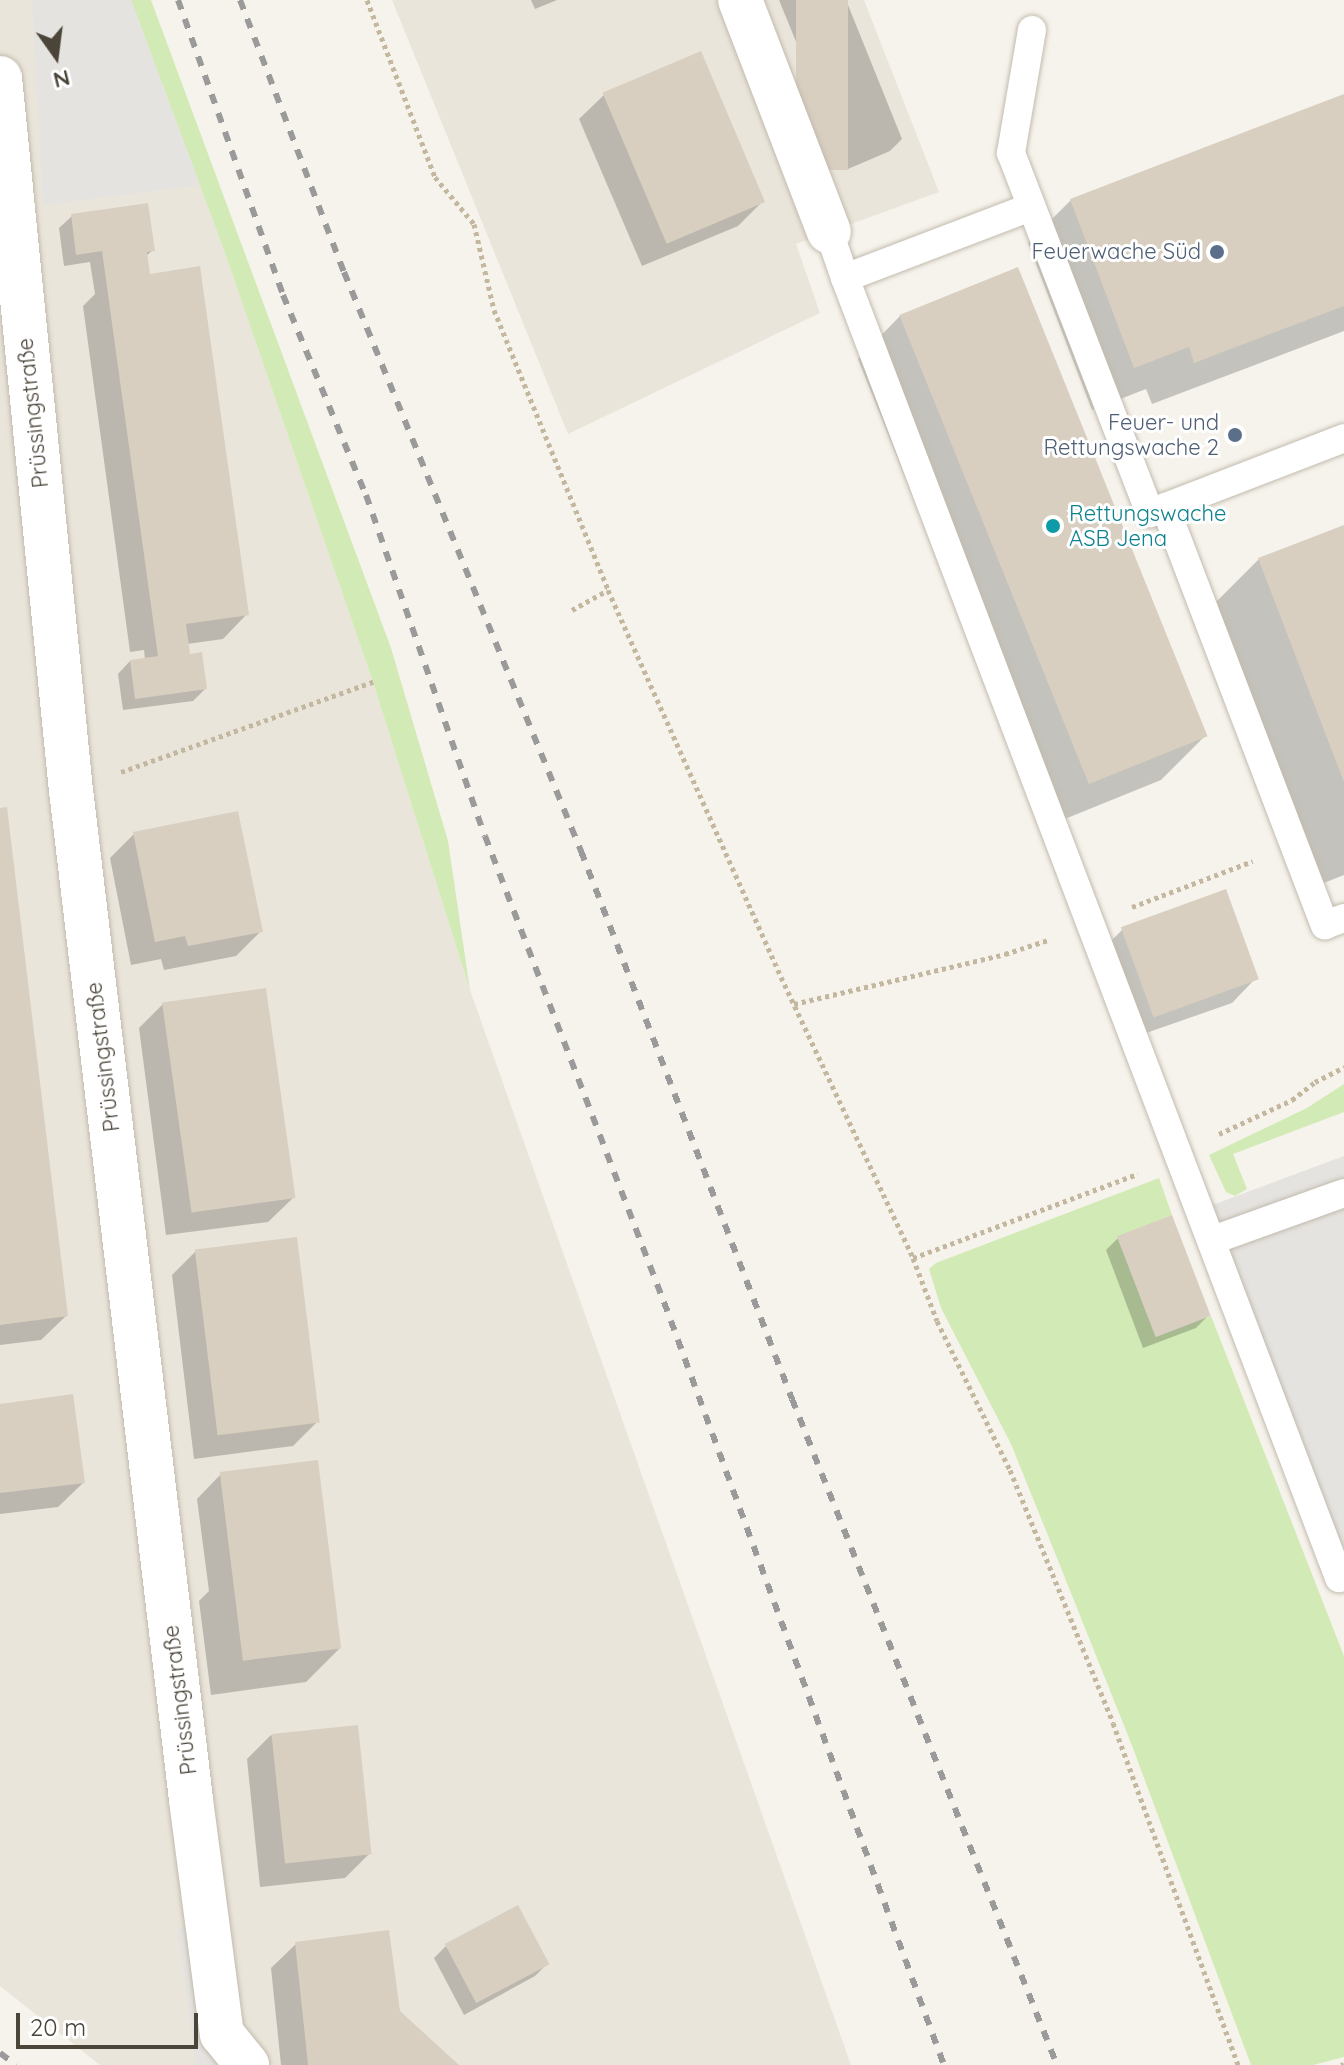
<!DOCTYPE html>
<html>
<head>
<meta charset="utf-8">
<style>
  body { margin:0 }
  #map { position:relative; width:1344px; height:2065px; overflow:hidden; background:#f6f3ec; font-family:Quicksand,sans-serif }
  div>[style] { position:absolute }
  .residential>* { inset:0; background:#eae5da }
  .green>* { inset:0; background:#d2eab5 }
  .parking>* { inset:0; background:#e5e3e0 }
  .shadow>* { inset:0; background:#0003 }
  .building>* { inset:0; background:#d8cfc1; transform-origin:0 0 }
  .path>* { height:5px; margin-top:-2.5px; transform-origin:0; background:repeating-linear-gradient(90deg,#c4b79f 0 4px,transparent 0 8px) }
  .roads { filter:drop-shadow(0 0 2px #c2bbae) drop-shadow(0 0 2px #c2bbae) }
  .service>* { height:28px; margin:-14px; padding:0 14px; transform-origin:14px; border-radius:14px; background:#fff }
  .minor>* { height:44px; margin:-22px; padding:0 22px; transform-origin:22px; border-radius:22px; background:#fff }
  .rail>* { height:6px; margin-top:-3px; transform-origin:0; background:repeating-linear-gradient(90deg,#9a9a9a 0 10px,transparent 0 20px) }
  .dots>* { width:22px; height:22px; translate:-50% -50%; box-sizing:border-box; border:4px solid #fff; border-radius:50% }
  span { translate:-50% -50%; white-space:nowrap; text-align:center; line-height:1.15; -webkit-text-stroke:6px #fff; paint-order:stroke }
  .service-label { font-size:22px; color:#4e5e75 }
  .right { translate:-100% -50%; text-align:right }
  .street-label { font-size:22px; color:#4b4439 }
  .culture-label { font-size:22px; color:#0d838f }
  .left { translate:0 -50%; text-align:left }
  .north { position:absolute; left:16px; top:16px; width:80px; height:80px; -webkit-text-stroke:6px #fff; paint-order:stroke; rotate:166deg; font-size:22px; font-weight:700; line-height:32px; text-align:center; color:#4b4439 }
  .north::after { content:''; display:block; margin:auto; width:28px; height:36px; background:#4b4439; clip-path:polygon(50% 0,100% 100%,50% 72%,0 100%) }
  .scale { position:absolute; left:16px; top:2013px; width:182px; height:36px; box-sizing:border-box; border:4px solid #4b4439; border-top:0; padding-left:10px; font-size:24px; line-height:28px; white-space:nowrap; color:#4b4439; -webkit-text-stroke:6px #fff; paint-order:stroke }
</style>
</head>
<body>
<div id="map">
  <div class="residential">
    <i style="clip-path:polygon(0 0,131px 0,225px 253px,373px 682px,470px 990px,851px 2065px,100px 2065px,0 1986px)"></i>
    <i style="clip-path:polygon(392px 0,864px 0,939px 192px,796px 244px,820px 313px,568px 434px)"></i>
  </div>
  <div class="green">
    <i style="clip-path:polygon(131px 0,151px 0,391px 648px,448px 841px,470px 990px,373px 682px,225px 253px)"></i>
    <i style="clip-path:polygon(1344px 1084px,1344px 1112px,1233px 1154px,1247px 1189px,1235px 1196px,1226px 1192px,1209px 1155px,1307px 1108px)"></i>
    <i style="clip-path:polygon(1159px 1178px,1172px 1215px,1117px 1237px,1156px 1337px,1211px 1316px,1344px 1656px,1344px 2057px,1313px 2065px,1251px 2065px,1131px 1743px,1051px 1543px,1011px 1444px,941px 1308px,929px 1269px,936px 1263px)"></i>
  </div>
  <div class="parking">
    <i style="clip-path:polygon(32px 0,131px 0,200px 185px,43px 205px)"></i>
    <i style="clip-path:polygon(1344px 1156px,1344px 1576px,1202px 1209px)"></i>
    <i style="clip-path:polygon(209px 1925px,234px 2065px,196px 2065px,177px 1927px)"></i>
  </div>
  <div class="shadow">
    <i style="clip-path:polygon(531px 0,557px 0,535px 9px)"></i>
    <i style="clip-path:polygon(779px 0,846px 0,902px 139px,890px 151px,848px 169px)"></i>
    <i style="clip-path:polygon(604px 95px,763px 201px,738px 226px,642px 266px,579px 119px)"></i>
    <i style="clip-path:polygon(1344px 96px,1344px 331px,1152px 404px,1146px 389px,1092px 410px,1028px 243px,1071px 200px)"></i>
    <i style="clip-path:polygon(72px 216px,153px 250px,145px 257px,148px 276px,247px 614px,223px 639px,187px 644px,188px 656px,205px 689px,193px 701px,123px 710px,118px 674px,130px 661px,145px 659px,144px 650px,130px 652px,83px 306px,95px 294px,90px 262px,64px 266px,59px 228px)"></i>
    <i style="clip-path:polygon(900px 316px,1204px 737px,1161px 780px,1045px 827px,858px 359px)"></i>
    <i style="clip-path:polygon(1344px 527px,1344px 875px,1324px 883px,1216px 602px,1259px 559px)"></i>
    <i style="clip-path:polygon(0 810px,66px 1316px,41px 1340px,0 1345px)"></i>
    <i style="clip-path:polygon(134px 834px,261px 931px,236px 956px,164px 970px,161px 959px,131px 965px,110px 858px)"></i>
    <i style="clip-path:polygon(1123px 929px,1256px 978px,1232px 1003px,1129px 1039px,1098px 954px)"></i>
    <i style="clip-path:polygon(163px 1004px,293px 1198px,268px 1222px,166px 1235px,139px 1028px)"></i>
    <i style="clip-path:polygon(1171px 1218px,1208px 1316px,1196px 1328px,1143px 1348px,1106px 1250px,1118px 1238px)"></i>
    <i style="clip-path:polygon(196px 1251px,317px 1422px,293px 1446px,194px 1459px,172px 1275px)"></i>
    <i style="clip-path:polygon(0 1406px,83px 1483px,58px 1507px,0 1514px)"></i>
    <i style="clip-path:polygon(221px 1474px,340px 1648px,306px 1682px,211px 1695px,199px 1601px,209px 1591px,197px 1499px)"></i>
    <i style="clip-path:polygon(271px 1735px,370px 1853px,345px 1878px,260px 1887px,247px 1759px)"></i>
    <i style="clip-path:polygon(517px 1908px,547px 1964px,535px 1976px,464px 2015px,434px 1958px,446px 1946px)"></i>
    <i style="clip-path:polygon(296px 1944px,398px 2012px,456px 2065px,281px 2065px,271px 1968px)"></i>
  </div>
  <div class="building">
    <i style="left:796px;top:0;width:52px;height:170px"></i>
    <i style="left:701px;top:51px;width:164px;height:107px;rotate:67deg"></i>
    <i style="clip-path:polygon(1344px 94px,1344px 306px,1194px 363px,1189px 347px,1134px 368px,1070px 199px)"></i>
    <i style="clip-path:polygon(148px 203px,155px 251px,147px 252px,150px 274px,200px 266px,249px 615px,186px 624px,190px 654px,202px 652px,207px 689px,135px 699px,130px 660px,158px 656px,102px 251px,76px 255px,71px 214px)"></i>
    <i style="left:1018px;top:267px;width:506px;height:128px;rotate:68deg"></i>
    <i style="clip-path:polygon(1344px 525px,1344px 782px,1258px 558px)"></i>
    <i style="clip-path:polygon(7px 807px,68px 1316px,0 1325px,0 808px)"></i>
    <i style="clip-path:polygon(238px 811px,263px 932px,188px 946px,185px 936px,155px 942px,133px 832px)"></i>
    <i style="left:1226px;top:889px;width:96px;height:112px;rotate:70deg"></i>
    <i style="left:266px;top:988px;width:212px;height:105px;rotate:82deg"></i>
    <i style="left:1172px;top:1215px;width:108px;height:59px;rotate:69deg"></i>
    <i style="left:297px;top:1237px;width:187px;height:103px;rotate:83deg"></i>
    <i style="clip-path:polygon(73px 1394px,85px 1483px,0 1493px,0 1404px)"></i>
    <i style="left:318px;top:1460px;width:190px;height:99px;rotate:83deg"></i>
    <i style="left:358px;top:1725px;width:130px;height:87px;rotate:84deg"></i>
    <i style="left:518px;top:1905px;width:67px;height:83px;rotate:62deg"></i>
    <i style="clip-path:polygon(389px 1930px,400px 2011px,459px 2065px,308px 2065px,295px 1942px)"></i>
  </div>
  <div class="path">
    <i style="left:367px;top:0;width:190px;rotate:69deg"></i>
    <i style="left:435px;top:177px;width:61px;rotate:50.3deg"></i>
    <i style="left:474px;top:224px;width:88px;rotate:76.9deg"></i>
    <i style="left:494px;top:310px;width:302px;rotate:67.8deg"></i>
    <i style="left:608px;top:590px;width:424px;rotate:65.9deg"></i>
    <i style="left:781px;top:977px;width:310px;rotate:64.8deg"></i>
    <i style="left:913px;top:1258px;width:67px;rotate:69.1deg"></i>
    <i style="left:937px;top:1321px;width:166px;rotate:63.9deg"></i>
    <i style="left:1010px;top:1470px;width:273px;rotate:67.8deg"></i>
    <i style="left:1113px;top:1723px;width:364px;rotate:69.9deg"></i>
    <i style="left:572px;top:610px;width:41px;rotate:-29.1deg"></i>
    <i style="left:121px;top:772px;width:268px;rotate:-19.7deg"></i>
    <i style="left:1132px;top:907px;width:129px;rotate:-20.8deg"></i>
    <i style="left:794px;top:1004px;width:217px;rotate:-13.3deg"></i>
    <i style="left:1005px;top:954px;width:45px;rotate:-18deg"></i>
    <i style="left:1219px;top:1134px;width:81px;rotate:-25deg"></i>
    <i style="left:1292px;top:1100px;width:29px;rotate:-38deg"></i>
    <i style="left:1315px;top:1082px;width:33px;rotate:-27deg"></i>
    <i style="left:913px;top:1258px;width:240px;rotate:-20.5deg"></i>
    <i style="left:1341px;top:2065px;width:3px;rotate:-18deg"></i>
  </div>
  <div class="roads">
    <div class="service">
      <i style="left:1032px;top:30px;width:125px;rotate:99.7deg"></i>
      <i style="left:1011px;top:153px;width:386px;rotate:68.9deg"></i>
      <i style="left:1150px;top:513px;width:208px;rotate:-21.1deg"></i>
      <i style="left:829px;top:232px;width:49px;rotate:70.8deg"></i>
      <i style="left:845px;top:278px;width:199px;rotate:-20.9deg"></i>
      <i style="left:845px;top:278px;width:1391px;rotate:69.19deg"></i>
      <i style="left:1165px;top:507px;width:448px;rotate:69.1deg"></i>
      <i style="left:1325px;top:925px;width:20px;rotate:-20deg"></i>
      <i style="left:1213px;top:1240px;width:139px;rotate:-19.7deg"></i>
    </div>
    <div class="minor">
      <i style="left:740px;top:0;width:248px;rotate:69deg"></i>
      <i style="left:0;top:78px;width:716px;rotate:84.31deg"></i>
      <i style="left:71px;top:790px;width:1017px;rotate:83.22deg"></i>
      <i style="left:191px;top:1800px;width:236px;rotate:82.5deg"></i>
      <i style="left:222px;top:2034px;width:40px;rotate:51deg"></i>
    </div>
  </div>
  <div class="rail">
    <i style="left:178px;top:0;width:313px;rotate:70.4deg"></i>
    <i style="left:283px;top:295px;width:217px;rotate:67.5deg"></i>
    <i style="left:366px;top:495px;width:361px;rotate:70.8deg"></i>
    <i style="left:485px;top:836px;width:499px;rotate:69deg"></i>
    <i style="left:664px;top:1302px;width:813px;rotate:69.85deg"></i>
    <i style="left:240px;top:0;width:291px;rotate:69.1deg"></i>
    <i style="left:344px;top:272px;width:626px;rotate:67.74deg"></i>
    <i style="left:581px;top:851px;width:587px;rotate:68.94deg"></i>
    <i style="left:792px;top:1399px;width:717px;rotate:68.3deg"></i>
    <i style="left:0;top:2053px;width:20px;rotate:37deg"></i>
  </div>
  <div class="dots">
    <i style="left:1217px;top:252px;background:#5c6f8a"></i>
    <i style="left:1235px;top:435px;background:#5c6f8a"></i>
    <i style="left:1053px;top:526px;background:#0f9aa8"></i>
  </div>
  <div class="service-label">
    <span class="right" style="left:1201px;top:252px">Feuerwache Süd</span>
    <span class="right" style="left:1219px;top:435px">Feuer- und<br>Rettungswache 2</span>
  </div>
  <div class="street-label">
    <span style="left:33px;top:413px;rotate:-96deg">Prüssingstraße</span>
    <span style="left:103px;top:1057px;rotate:-97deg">Prüssingstraße</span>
    <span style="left:180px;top:1700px;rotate:-97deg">Prüssingstraße</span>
  </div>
  <div class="culture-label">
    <span class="left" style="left:1069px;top:526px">Rettungswache<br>ASB Jena</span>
  </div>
  <div class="north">N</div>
  <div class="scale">20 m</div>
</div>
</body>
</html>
